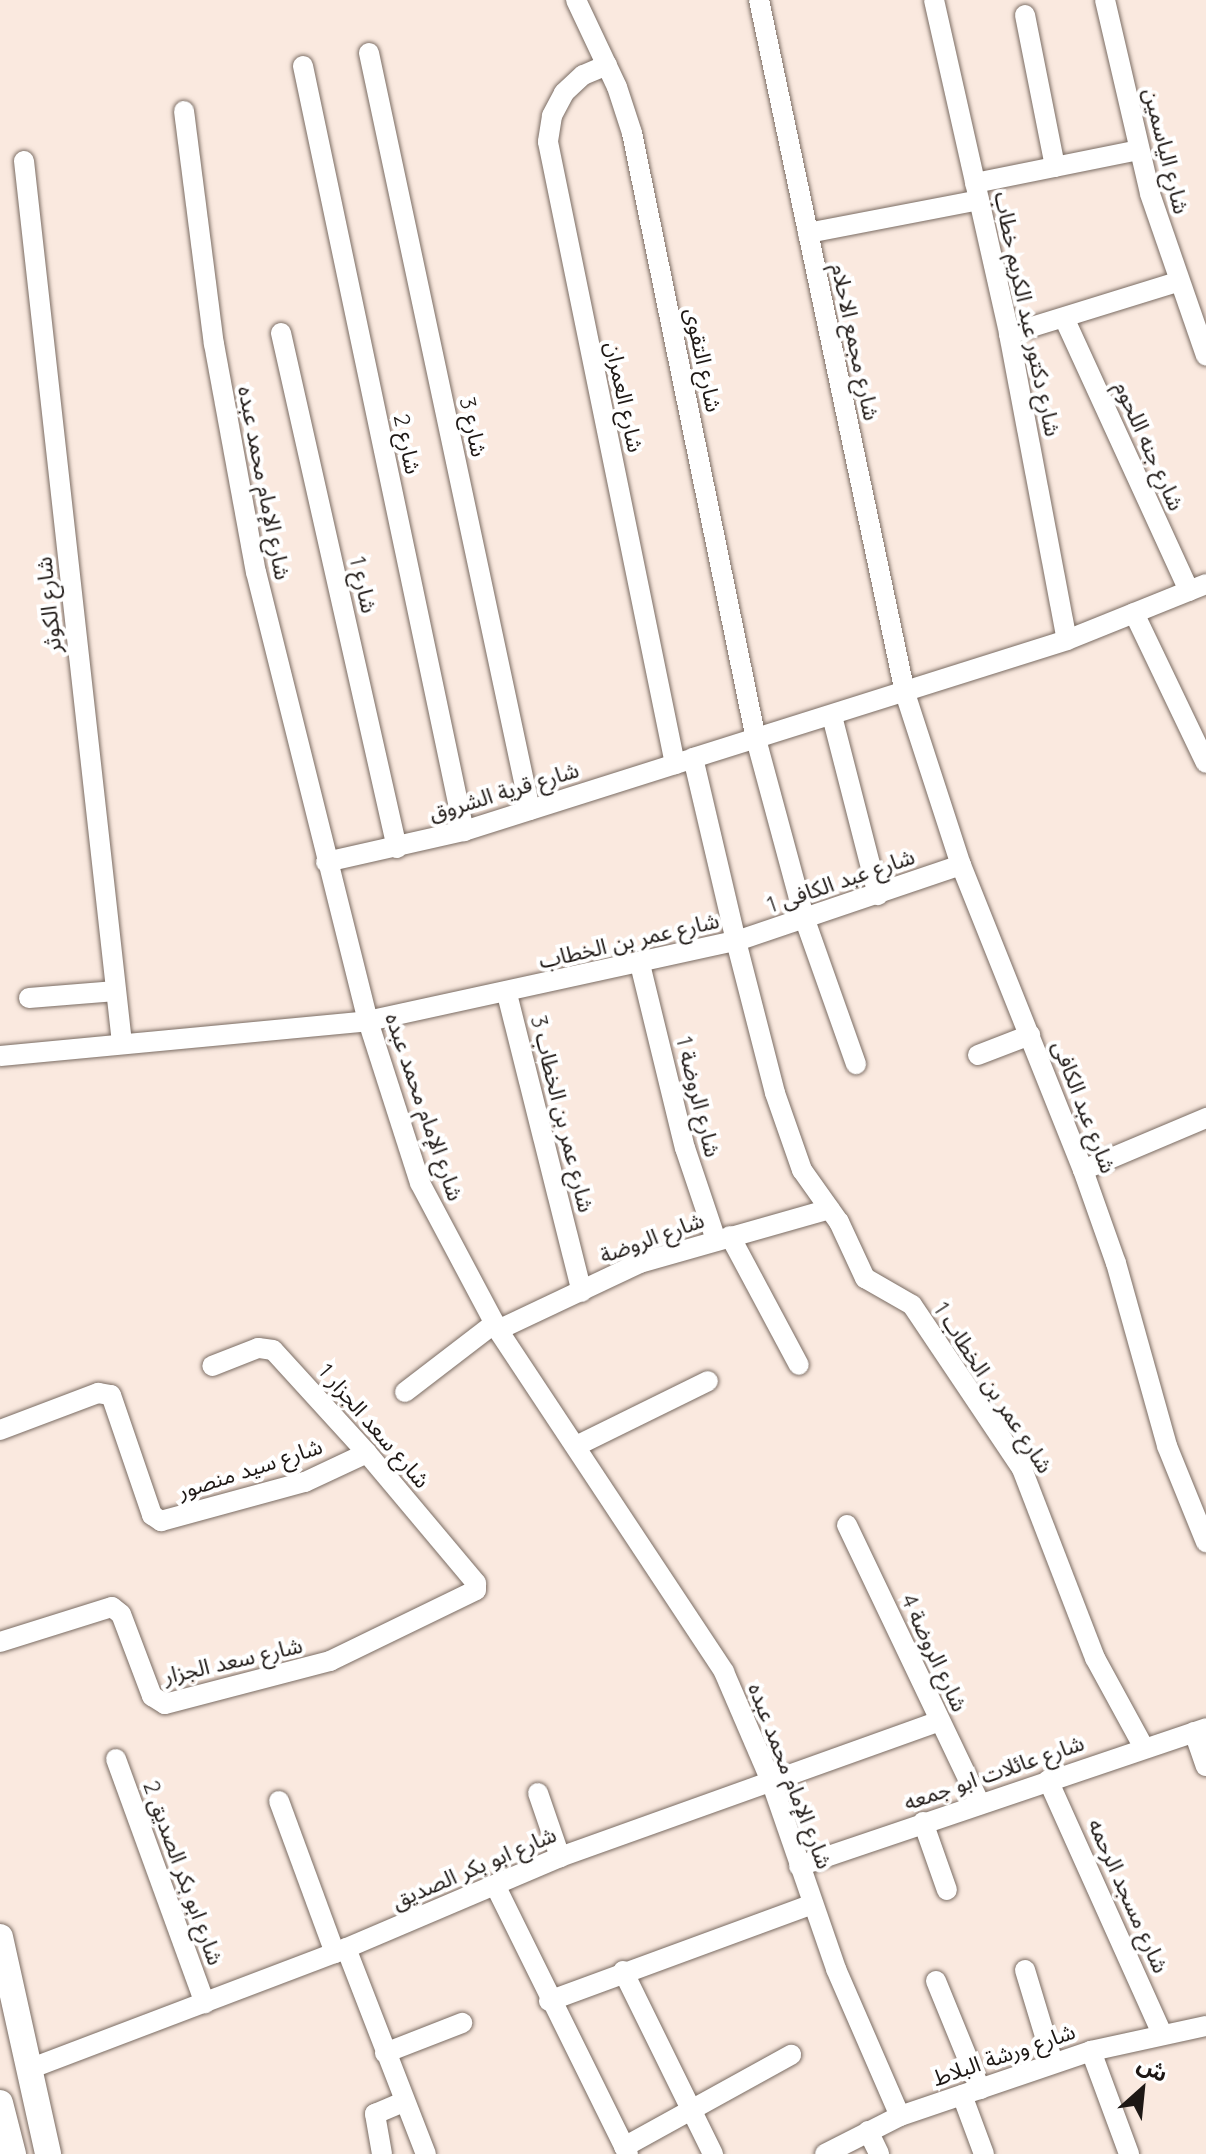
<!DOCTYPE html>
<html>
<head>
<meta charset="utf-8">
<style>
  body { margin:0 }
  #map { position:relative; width:1206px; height:2154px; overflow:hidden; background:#fae9df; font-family:Quicksand,"Noto Sans Arabic",sans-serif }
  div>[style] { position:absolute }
  .roads { filter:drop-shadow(0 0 2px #7a6c63) drop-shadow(0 0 2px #7a6c63) }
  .minor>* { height:20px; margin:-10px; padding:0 10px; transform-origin:10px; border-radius:10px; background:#fff }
  .tertiary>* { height:26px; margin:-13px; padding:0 13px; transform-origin:13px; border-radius:13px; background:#fff }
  span { translate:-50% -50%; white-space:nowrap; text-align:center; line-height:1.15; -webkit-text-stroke:8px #fff; paint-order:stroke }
  .street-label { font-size:22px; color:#1e1815 }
  .north { position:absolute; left:1102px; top:2050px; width:80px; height:80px; -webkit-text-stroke:6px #fff; paint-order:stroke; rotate:27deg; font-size:22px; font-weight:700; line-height:32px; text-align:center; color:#1e1815 }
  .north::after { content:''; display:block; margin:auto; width:28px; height:36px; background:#1e1815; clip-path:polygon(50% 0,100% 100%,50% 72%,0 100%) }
</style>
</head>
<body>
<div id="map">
  <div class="roads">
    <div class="minor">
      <i style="left:576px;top:0;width:96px;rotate:64.8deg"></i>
      <i style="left:617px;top:87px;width:48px;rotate:71.9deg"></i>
      <i style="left:632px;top:133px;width:619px;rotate:78.44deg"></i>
      <i style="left:756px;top:739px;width:188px;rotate:74.9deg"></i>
      <i style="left:805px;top:920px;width:153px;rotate:70.5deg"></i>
      <i style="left:759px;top:0;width:708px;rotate:78.1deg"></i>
      <i style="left:905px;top:693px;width:181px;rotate:72deg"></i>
      <i style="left:961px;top:865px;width:328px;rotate:68.2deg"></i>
      <i style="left:1083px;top:1170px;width:99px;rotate:70.5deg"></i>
      <i style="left:1116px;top:1263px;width:190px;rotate:74.4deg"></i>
      <i style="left:1167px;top:1446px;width:104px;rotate:67.9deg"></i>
      <i style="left:934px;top:0;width:342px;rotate:77.3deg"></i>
      <i style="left:1009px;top:334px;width:311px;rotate:79.3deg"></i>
      <i style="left:1105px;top:0;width:199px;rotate:76.9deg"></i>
      <i style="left:1150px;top:194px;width:171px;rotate:70.9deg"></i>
      <i style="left:1025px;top:15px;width:155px;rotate:78.8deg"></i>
      <i style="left:369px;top:53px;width:774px;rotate:77.99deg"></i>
      <i style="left:607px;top:65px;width:26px;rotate:157deg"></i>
      <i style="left:583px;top:75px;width:26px;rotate:137deg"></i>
      <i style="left:564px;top:93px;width:26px;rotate:118deg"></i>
      <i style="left:552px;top:116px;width:26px;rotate:99deg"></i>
      <i style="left:548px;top:142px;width:635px;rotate:78.46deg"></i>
      <i style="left:303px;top:66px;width:782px;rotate:78.12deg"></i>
      <i style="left:184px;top:111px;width:235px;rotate:82.7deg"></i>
      <i style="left:214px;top:344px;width:232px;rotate:79.6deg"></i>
      <i style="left:256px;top:572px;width:463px;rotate:76deg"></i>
      <i style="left:368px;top:1021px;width:170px;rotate:72.2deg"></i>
      <i style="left:420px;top:1183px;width:166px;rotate:62deg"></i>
      <i style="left:498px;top:1330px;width:410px;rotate:56.5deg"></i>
      <i style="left:724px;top:1672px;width:119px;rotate:66.7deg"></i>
      <i style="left:771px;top:1781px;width:199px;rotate:70.9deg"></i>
      <i style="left:836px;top:1969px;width:160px;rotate:66.5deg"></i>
      <i style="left:24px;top:161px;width:887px;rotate:83.66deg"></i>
      <i style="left:975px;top:183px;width:166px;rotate:-11.4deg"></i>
      <i style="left:808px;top:233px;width:174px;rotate:-10.9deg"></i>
      <i style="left:1065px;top:320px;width:298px;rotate:65.4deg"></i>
      <i style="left:281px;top:333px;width:528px;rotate:77.31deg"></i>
      <i style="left:1009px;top:334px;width:176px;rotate:-17.2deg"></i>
      <i style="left:1134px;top:613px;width:166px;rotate:64.4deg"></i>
      <i style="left:832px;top:716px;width:185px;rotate:75.6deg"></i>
      <i style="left:326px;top:862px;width:141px;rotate:-12.7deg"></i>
      <i style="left:464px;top:831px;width:235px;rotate:-17.6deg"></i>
      <i style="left:961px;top:865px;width:237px;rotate:161.3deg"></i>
      <i style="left:736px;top:941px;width:157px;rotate:75.6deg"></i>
      <i style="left:775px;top:1093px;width:82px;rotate:70.7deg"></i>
      <i style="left:802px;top:1170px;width:64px;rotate:54.6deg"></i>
      <i style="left:839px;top:1222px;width:62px;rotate:65.1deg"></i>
      <i style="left:865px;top:1278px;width:54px;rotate:29.9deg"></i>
      <i style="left:912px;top:1305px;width:197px;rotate:56.1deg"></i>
      <i style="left:1022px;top:1469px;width:203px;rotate:68.9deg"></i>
      <i style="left:1095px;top:1658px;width:102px;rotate:61.4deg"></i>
      <i style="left:640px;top:964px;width:189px;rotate:76.3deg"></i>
      <i style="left:685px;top:1148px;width:97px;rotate:71.4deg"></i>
      <i style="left:507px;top:994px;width:307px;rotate:75.9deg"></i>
      <i style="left:29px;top:998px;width:87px;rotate:-4.6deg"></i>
      <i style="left:978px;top:1055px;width:56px;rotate:-21deg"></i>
      <i style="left:0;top:1056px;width:370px;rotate:-5.4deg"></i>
      <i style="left:368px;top:1021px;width:377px;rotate:-12.3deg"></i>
      <i style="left:736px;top:941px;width:188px;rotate:-103.2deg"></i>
      <i style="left:693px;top:758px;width:392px;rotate:-17.5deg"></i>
      <i style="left:1067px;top:640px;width:150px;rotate:-21.9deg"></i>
      <i style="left:1083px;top:1170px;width:134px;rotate:-22.9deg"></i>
      <i style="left:730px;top:1236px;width:146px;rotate:61.9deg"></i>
      <i style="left:498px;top:1330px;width:157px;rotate:-25.3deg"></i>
      <i style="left:640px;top:1263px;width:197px;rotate:-15.9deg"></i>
      <i style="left:405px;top:1392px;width:113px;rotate:-37.5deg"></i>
      <i style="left:0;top:1430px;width:105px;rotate:-20.7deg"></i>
      <i style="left:98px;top:1393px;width:13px;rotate:9deg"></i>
      <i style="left:111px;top:1395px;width:127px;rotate:71.1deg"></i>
      <i style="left:152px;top:1515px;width:11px;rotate:34deg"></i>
      <i style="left:161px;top:1521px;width:149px;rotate:-15.2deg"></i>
      <i style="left:305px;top:1482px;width:68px;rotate:-25.1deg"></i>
      <i style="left:576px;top:1446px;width:147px;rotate:-26.2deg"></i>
      <i style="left:847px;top:1525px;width:307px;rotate:64.5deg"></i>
      <i style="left:0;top:1642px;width:117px;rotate:-17.4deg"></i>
      <i style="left:112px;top:1607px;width:11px;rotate:38deg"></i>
      <i style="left:121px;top:1614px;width:88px;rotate:69.3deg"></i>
      <i style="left:152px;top:1696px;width:15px;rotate:32deg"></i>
      <i style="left:165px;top:1704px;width:171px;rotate:-14.6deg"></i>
      <i style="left:330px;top:1661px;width:162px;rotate:-25.9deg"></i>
      <i style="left:476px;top:1590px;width:7px;rotate:-90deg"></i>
      <i style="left:476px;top:1583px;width:170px;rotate:-130deg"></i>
      <i style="left:367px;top:1453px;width:139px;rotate:-132.4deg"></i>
      <i style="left:273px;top:1350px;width:15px;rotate:-172deg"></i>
      <i style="left:258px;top:1348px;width:49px;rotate:158.6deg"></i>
      <i style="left:1194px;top:1732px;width:36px;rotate:71deg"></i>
      <i style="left:116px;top:1759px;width:260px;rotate:70deg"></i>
      <i style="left:1048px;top:1780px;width:278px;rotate:65.8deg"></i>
      <i style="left:538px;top:1793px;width:68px;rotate:71deg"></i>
      <i style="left:279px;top:1801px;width:162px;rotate:69.8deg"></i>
      <i style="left:923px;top:1822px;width:72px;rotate:70.6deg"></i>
      <i style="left:799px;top:1866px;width:430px;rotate:-18.7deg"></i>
      <i style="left:495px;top:1885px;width:300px;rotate:63.7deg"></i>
      <i style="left:346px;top:1948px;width:221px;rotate:68.8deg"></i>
      <i style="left:1025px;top:1970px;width:97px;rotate:73.2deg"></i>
      <i style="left:623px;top:1971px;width:204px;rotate:63.8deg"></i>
      <i style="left:936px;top:1981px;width:117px;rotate:67.8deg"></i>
      <i style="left:549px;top:2001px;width:280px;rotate:-20.2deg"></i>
      <i style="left:1091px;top:2051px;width:110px;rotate:69.7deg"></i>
      <i style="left:385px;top:2053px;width:83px;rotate:-21.3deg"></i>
      <i style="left:29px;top:2069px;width:327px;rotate:-20.8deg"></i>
      <i style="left:335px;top:1953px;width:245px;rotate:-23.1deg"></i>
      <i style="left:560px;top:1857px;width:403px;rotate:-19.7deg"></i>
      <i style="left:962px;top:2095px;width:63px;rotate:69.6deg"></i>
      <i style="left:868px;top:2131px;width:25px;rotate:64deg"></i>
      <i style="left:624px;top:2147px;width:191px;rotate:-28.9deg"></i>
      <i style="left:382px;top:2154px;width:41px;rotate:-99.9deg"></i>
      <i style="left:375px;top:2114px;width:30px;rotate:-23deg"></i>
      <i style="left:825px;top:2154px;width:84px;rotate:-26.9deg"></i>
      <i style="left:900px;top:2116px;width:202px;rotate:-18.8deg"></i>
      <i style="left:1091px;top:2051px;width:118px;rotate:-12.3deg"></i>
    </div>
    <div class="tertiary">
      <i style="left:0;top:1937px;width:222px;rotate:77.5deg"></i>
      <i style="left:0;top:2103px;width:53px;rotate:75.7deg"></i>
    </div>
  </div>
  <div class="street-label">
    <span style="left:1166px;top:151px;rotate:76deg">شارع الياسمين</span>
    <span style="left:1027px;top:314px;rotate:78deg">شارع دكتور عبد الكريم خطاب</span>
    <span style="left:855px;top:342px;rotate:78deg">شارع مجمع الاحلام</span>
    <span style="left:703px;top:360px;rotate:78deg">شارع التقوى</span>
    <span style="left:624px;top:397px;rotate:78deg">شارع العمران</span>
    <span style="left:473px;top:427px;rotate:78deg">شارع 3</span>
    <span style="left:407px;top:444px;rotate:78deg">شارع 2</span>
    <span style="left:1149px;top:446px;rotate:66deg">شارع جنه اللحوم</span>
    <span style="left:264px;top:483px;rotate:79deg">شارع الإمام محمد عبده</span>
    <span style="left:363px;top:585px;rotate:77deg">شارع 1</span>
    <span style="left:49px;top:605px;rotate:-96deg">شارع الكوثر</span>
    <span style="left:504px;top:792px;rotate:-17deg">شارع قرية الشروق</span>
    <span style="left:841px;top:881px;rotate:-19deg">شارع عبد الكافى 1</span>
    <span style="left:629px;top:941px;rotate:-13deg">شارع عمر بن الخطاب</span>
    <span style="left:698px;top:1097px;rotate:76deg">شارع الروضة 1</span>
    <span style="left:424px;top:1107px;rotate:71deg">شارع الإمام محمد عبده</span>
    <span style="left:1084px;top:1107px;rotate:69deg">شارع عبد الكافى</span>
    <span style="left:562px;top:1114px;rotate:76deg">شارع عمر بن الخطاب 3</span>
    <span style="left:652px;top:1238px;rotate:-20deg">شارع الروضة</span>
    <span style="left:993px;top:1388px;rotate:57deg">شارع عمر بن الخطاب 1</span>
    <span style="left:374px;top:1426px;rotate:49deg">شارع سعد الجزار 1</span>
    <span style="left:250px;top:1469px;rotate:-18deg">شارع سيد منصور</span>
    <span style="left:934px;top:1653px;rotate:65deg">شارع الروضة 4</span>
    <span style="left:233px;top:1661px;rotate:-13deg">شارع سعد الجزار</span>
    <span style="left:994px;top:1773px;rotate:-19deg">شارع عائلات ابو جمعه</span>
    <span style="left:790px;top:1776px;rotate:69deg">شارع الإمام محمد عبده</span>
    <span style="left:474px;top:1868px;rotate:-23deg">شارع ابو بكر الصديق</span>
    <span style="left:183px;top:1873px;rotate:70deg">شارع ابو بكر الصديق 2</span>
    <span style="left:1128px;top:1896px;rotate:66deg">شارع مسجد الرحمه</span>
    <span style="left:1004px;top:2055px;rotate:-19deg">شارع ورشة البلاط</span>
  </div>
  <div class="north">ش</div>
</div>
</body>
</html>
